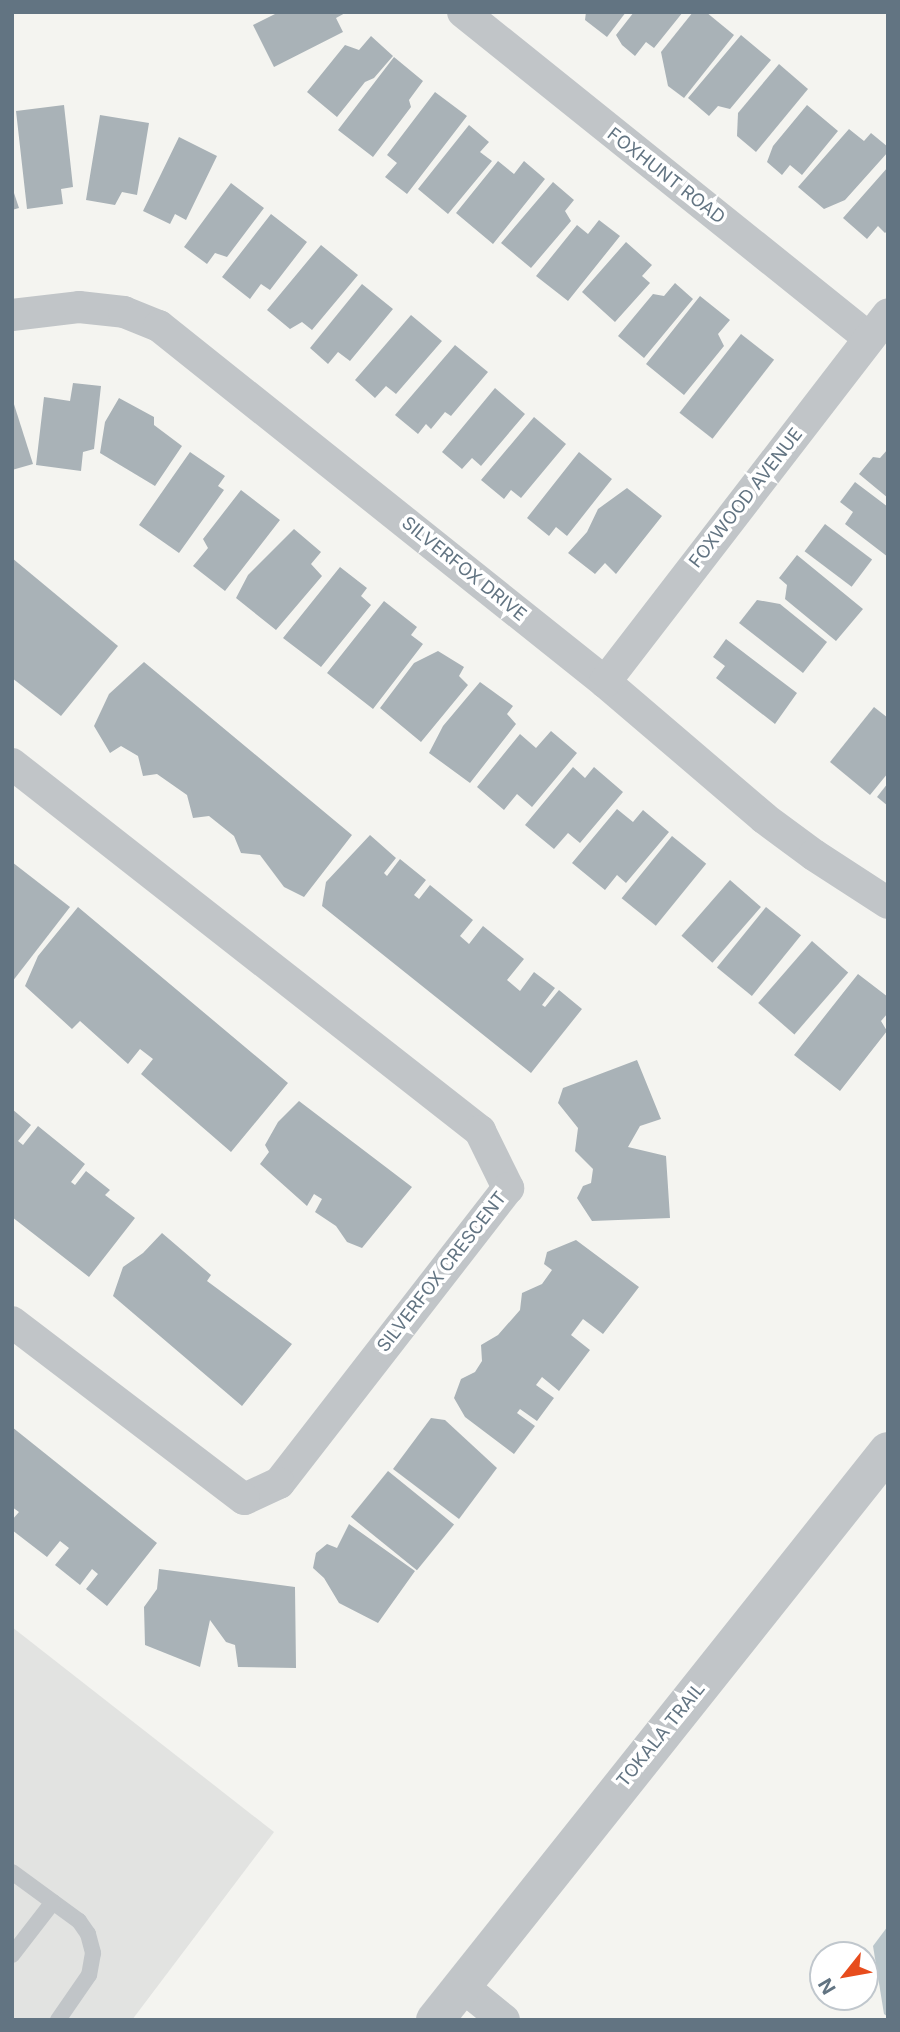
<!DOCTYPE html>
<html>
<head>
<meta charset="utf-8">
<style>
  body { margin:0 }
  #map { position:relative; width:900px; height:2032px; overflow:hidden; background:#f4f4f0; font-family:Inter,sans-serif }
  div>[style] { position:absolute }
  .built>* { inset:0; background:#e2e3e1 }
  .water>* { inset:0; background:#bac6cb }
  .building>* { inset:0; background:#a9b2b7; transform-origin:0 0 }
  .service>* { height:16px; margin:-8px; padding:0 8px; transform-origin:8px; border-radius:8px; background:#c1c5c8 }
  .minor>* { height:32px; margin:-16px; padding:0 16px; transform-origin:16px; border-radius:16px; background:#c1c5c8 }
  .tertiary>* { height:38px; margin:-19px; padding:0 19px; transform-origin:19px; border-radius:19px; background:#c1c5c8 }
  span { translate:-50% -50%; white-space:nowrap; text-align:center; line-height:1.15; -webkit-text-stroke:7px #fff; paint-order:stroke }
  .street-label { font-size:18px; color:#627482 }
  .frame { position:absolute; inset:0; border:14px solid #627482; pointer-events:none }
  .north { position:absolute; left:809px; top:1941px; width:70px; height:70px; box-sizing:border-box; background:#fff; border:2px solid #c0c7cd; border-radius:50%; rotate:239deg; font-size:19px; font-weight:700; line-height:28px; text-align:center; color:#627482 }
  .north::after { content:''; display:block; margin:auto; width:24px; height:32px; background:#e74c1d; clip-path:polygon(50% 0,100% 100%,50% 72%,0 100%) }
</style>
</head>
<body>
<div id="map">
  <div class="built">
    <i style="clip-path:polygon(12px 1627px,274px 1832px,132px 2020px,12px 2020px)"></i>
  </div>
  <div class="water">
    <i style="clip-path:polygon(888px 1926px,888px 2017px,884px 2014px,873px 1946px)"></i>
  </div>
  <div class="building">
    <i style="clip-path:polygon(279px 12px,347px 12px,336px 18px,343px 32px,274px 67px,253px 25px)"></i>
    <i style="clip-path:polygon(586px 12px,626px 12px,607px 37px,585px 20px)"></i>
    <i style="clip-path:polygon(634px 12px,683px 12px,654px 48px,646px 42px,635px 56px,622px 45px,616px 35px)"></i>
    <i style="clip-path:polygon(693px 12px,706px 12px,734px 35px,684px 98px,668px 86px,661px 52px)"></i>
    <i style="clip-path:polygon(741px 35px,771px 60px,730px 109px,718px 106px,709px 116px,688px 98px)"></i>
    <i style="clip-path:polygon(371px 36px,393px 56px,374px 78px,365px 82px,337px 117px,307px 92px,345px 45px,359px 50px)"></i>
    <i style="clip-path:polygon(394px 57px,423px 81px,409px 100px,411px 107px,373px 157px,338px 130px)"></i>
    <i style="clip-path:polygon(779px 64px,808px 89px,756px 152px,737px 136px,738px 113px)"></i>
    <i style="clip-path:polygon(435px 92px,467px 116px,407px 194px,385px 177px,397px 163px,387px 155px)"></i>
    <i style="clip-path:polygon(64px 105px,73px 187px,61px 189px,63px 204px,27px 209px,16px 111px)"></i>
    <i style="clip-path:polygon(807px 105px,838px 131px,802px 175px,790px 165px,782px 175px,767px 162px,773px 146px)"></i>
    <i style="clip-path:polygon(100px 115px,149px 123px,137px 195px,122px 192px,115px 205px,86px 200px)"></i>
    <i style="clip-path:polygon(469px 125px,489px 142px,480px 152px,492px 161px,448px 214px,418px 189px)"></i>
    <i style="clip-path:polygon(849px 129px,864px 141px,871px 133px,888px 147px,888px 152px,845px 200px,824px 209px,798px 187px)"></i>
    <i style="clip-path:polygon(179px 137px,217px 156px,186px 220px,175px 214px,170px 224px,143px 211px)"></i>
    <i style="clip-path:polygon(498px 161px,514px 174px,524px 161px,545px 179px,493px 244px,456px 213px)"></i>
    <i style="clip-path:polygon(888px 167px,888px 230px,885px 233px,878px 226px,867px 239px,843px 218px)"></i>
    <i style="clip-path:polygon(553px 182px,574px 200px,565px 211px,571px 221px,531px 268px,501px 243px)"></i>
    <i style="clip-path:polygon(231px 183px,264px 208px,227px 257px,215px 253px,207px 264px,184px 247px)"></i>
    <i style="clip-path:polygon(12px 187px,19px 208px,12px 210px)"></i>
    <i style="clip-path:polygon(271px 214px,307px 242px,270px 290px,261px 284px,250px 299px,222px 277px)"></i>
    <i style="clip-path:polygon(599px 220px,620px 236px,568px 301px,536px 276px,577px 225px,588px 234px)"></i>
    <i style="clip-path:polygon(626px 242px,652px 265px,642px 276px,650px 283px,615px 322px,582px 292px)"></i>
    <i style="clip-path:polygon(321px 245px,358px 275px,312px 330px,302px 322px,290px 329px,267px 310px)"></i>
    <i style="clip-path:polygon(675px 283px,693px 299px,644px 358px,618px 336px,653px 294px,664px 296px)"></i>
    <i style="clip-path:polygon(362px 284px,393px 309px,350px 361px,338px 352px,328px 364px,310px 348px)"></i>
    <i style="clip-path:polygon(700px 296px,730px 320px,718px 334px,724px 346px,684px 395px,646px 364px)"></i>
    <i style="clip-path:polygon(411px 315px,442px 341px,396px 394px,386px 386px,375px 398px,355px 380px)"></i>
    <i style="left:741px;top:334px;width:42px;height:100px;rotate:38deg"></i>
    <i style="clip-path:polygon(455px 345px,488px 372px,451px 416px,445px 412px,431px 429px,426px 424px,418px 434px,395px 415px)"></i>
    <i style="clip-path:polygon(73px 383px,101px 386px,94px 449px,83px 452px,81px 471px,36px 465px,44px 397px,70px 401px)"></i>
    <i style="clip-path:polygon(495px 388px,525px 414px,481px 466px,472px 458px,462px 469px,442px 452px)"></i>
    <i style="clip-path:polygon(12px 398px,33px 464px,12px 470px)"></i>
    <i style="clip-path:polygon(119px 398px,154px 417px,154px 425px,182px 446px,155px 486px,100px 453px,105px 422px)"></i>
    <i style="clip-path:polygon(534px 417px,566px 444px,521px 498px,511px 490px,504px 499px,481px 480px)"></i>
    <i style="clip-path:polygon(888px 449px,888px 498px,859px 474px,873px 457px,880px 458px)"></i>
    <i style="clip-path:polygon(190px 452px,225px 476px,218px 486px,224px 490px,179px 553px,139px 525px)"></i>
    <i style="clip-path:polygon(579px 452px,612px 479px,567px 536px,556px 527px,549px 536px,527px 518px)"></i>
    <i style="clip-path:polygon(855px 482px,888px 507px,888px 557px,845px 524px,853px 512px,840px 502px)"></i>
    <i style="clip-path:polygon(627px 488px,662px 516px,616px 574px,605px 563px,595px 574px,568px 553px,587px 532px,598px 509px)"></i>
    <i style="clip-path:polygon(241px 490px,280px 520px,225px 591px,193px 566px,208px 548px,203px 539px)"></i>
    <i style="left:825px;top:524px;width:59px;height:34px;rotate:37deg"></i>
    <i style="clip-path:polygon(294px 529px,321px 552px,311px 564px,322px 576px,276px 630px,236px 598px,248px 575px)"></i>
    <i style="clip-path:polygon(797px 555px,863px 609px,836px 641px,785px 599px,787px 585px,779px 578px)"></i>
    <i style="clip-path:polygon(12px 558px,118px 646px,61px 716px,12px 678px)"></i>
    <i style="clip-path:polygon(340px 567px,367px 588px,361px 596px,371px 605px,321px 667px,283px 638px)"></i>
    <i style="clip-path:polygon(757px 600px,780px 604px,827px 642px,803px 673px,739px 623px)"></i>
    <i style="clip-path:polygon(384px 601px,417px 627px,411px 635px,423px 644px,373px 709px,327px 673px)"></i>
    <i style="clip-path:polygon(726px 639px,797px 693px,775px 724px,716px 678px,725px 666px,713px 657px)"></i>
    <i style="clip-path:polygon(438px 651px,464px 667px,459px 676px,468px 685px,421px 742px,380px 708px,414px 663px)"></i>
    <i style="clip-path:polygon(144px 662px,352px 835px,304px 897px,284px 887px,260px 855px,241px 853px,234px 836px,209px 816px,193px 818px,187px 795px,157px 774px,143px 776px,138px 756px,121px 746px,110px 753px,94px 726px,109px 694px)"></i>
    <i style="clip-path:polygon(480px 682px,513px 706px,507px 714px,516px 724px,470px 783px,429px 753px,443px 726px)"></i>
    <i style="clip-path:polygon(874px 707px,888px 718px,888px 773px,870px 795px,830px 762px)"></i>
    <i style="clip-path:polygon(551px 731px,577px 753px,532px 807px,517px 794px,504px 810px,477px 787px,520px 734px,536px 748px)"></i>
    <i style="clip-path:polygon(573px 767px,585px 778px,594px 767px,623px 792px,580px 843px,568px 833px,554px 849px,525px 825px)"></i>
    <i style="clip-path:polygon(888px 783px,888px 806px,877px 797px)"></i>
    <i style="clip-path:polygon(617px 809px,633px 822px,643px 810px,669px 832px,626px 883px,617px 875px,605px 890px,572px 863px)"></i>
    <i style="clip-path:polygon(370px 835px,396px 858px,384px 873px,387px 876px,400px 859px,426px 880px,414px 895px,419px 899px,430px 885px,473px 920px,460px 936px,469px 944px,483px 926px,524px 959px,507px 980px,520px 991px,534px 972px,555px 988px,542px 1005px,545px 1007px,559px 990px,582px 1009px,531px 1073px,322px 906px,326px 882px)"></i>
    <i style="left:672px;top:836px;width:44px;height:80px;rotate:39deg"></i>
    <i style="clip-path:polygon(12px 862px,70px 907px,12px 982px)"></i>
    <i style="left:730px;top:880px;width:41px;height:74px;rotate:41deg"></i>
    <i style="clip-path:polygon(78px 907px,288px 1083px,231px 1152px,141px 1074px,153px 1059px,140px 1049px,128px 1064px,80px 1021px,72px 1029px,25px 986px,38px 956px)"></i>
    <i style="left:766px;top:907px;width:45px;height:78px;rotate:39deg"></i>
    <i style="left:812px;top:941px;width:48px;height:82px;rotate:41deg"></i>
    <i style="clip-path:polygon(858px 974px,888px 997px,888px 1013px,881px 1021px,887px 1031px,840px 1091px,794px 1055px)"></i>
    <i style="clip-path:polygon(637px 1060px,661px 1119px,640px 1126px,628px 1147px,666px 1156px,670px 1218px,592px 1221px,577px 1198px,583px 1186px,591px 1183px,593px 1169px,575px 1151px,578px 1128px,558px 1103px,563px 1088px)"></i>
    <i style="clip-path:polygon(299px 1101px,412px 1187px,362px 1248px,347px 1242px,336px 1226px,315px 1212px,322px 1199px,314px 1194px,307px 1206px,260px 1164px,269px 1152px,265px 1145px,278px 1122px)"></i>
    <i style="clip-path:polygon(12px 1109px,31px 1125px,18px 1141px,23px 1145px,38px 1126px,85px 1164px,71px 1182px,75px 1185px,86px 1171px,110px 1190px,105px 1195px,135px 1218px,89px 1277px,12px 1217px)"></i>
    <i style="clip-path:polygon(162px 1233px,211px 1275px,207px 1281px,292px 1344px,242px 1406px,113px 1296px,123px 1267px,143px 1253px)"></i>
    <i style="clip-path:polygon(576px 1240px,639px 1287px,603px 1334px,583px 1319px,571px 1335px,590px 1350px,559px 1391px,542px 1377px,536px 1385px,554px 1398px,537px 1421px,520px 1409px,517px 1413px,535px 1426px,514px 1454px,465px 1417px,454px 1398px,461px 1379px,475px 1372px,482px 1361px,481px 1345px,498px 1335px,520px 1310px,522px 1293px,542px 1284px,552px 1270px,544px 1264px,547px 1252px)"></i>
    <i style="clip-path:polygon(431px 1418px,445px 1420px,497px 1468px,459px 1519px,393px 1469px)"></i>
    <i style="clip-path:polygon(12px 1427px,157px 1543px,107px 1606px,86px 1589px,98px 1574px,92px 1569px,80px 1585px,55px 1565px,69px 1548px,60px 1541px,47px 1557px,12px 1530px,12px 1520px,19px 1512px,12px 1507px)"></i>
    <i style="left:388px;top:1471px;width:85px;height:59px;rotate:39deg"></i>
    <i style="clip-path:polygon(349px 1524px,415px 1571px,378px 1623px,339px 1603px,324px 1578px,313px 1568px,316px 1553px,327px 1544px,337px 1548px)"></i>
    <i style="clip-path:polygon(159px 1569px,295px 1587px,296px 1668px,238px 1667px,235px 1645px,226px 1642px,210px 1620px,200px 1667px,145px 1645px,144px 1607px,157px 1589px)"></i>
  </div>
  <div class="service">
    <i style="left:12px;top:1872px;width:83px;rotate:36.2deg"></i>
    <i style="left:79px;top:1921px;width:16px;rotate:55deg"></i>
    <i style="left:88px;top:1934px;width:20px;rotate:75deg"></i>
    <i style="left:93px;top:1953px;width:22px;rotate:100deg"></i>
    <i style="left:89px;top:1975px;width:55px;rotate:124.6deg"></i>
    <i style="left:12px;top:1955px;width:67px;rotate:-52.3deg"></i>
  </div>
  <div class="minor">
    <i style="left:463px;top:12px;width:521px;rotate:38.76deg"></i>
    <i style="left:12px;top:315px;width:67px;rotate:-6.8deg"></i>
    <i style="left:79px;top:307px;width:45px;rotate:6.3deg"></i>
    <i style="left:124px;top:312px;width:38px;rotate:22deg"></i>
    <i style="left:159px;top:326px;width:571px;rotate:38.6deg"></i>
    <i style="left:605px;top:682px;width:209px;rotate:40.5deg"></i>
    <i style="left:764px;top:818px;width:62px;rotate:36.5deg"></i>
    <i style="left:814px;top:855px;width:88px;rotate:33deg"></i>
    <i style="left:605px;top:682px;width:464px;rotate:-52.4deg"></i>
    <i style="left:12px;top:764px;width:595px;rotate:38.1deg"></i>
    <i style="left:480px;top:1131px;width:64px;rotate:63.8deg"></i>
    <i style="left:508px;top:1188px;width:373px;rotate:127.8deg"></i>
    <i style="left:279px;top:1483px;width:38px;rotate:155deg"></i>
    <i style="left:244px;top:1499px;width:292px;rotate:-142.7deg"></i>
    <i style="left:462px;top:1986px;width:54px;rotate:39deg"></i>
  </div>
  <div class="tertiary">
    <i style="left:435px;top:2020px;width:727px;rotate:-51.48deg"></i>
  </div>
  <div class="street-label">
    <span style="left:666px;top:176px;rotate:38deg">FOXHUNT ROAD</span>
    <span style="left:746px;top:498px;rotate:-52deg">FOXWOOD AVENUE</span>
    <span style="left:464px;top:569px;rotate:39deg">SILVERFOX DRIVE</span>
    <span style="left:442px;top:1272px;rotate:-52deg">SILVERFOX CRESCENT</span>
    <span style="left:661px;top:1735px;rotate:-51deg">TOKALA TRAIL</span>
  </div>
  <div class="frame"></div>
  <div class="north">N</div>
</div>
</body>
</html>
